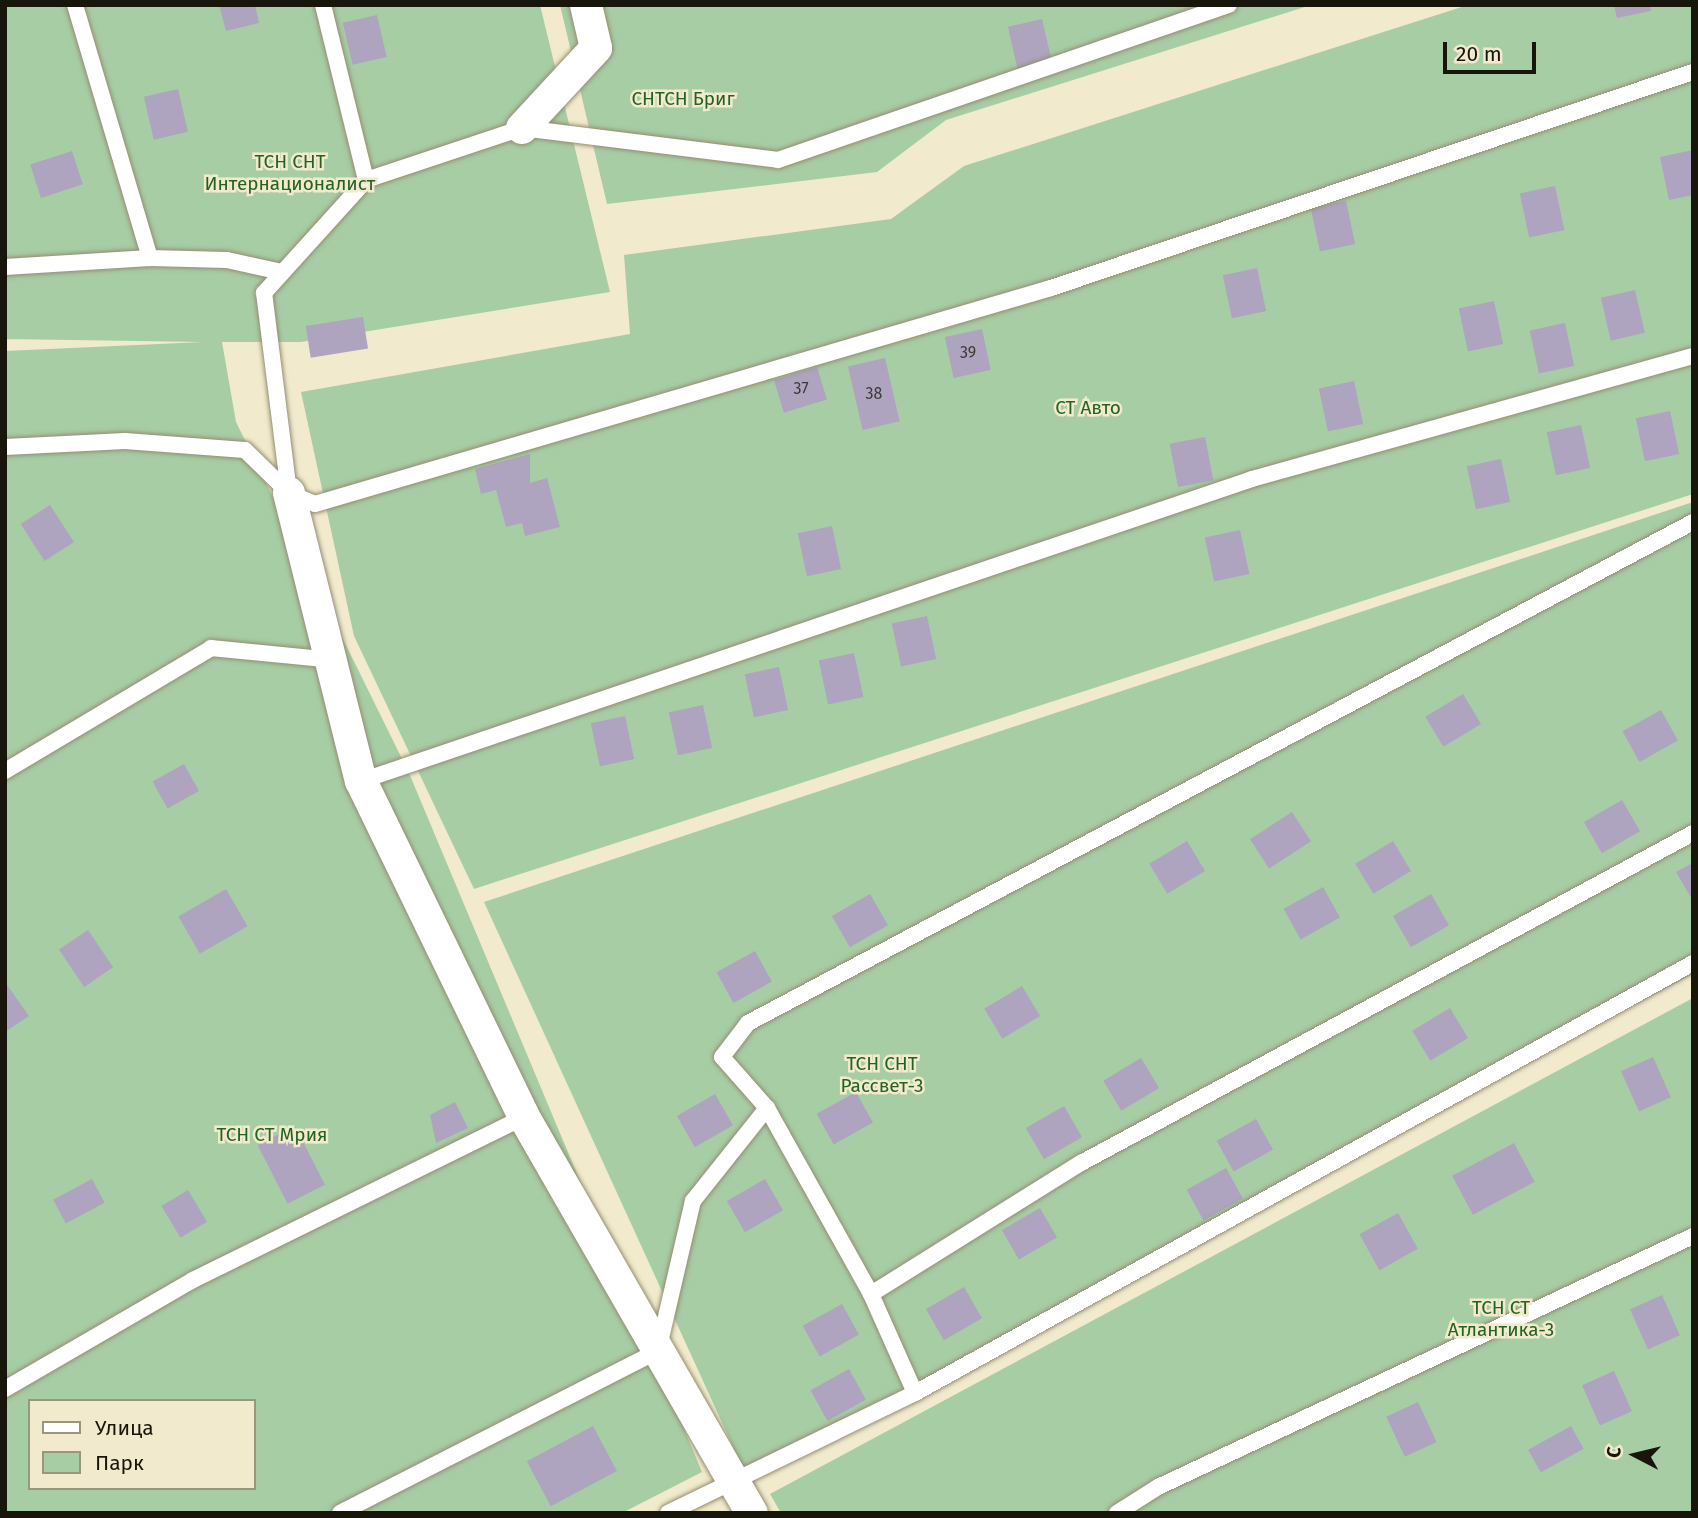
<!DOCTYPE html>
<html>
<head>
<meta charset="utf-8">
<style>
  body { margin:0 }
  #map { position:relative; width:1698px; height:1518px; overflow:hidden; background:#f1eacc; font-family:"Fira Sans",sans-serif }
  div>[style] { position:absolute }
  .green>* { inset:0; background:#a7cda5 }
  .building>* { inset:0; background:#aea4bf; transform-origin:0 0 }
  .roads { filter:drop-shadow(0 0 2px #948e73) drop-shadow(0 0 2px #948e73) }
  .service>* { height:16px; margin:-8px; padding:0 8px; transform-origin:8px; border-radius:8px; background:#fff }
  .minor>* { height:32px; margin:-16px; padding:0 16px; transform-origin:16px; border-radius:16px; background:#fff }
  span { translate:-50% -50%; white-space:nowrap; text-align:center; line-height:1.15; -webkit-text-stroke:5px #f1eacc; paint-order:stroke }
  .number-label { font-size:16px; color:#3e3a38 }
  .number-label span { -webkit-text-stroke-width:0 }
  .park-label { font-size:19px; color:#226323 }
  .frame { position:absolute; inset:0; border:7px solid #18160b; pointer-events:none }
  .legend { position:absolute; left:28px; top:1399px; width:228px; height:91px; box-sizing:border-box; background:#f1eacc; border:2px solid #9a957f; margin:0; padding:9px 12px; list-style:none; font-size:21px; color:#18160b }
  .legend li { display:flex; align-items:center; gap:14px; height:35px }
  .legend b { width:35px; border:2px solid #9a957f }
  .north { position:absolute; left:1600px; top:1420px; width:70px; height:70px; -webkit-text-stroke:5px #f1eacc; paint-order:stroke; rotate:277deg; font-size:19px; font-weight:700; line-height:28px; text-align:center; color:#18160b }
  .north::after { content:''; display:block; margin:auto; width:24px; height:32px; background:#18160b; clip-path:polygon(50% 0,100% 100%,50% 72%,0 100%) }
  .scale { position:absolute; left:1443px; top:42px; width:93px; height:32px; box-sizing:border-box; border:4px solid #18160b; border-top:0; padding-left:9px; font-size:21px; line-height:24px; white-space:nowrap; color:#18160b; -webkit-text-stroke:5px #f1eacc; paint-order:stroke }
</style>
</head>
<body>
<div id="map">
  <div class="green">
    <i style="clip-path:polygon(evenodd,5px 5px,540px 5px,610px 292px,301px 342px,222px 342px,236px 422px,409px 773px,702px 1472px,622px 1513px,5px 1513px,5px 351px,203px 342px,5px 339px,5px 5px,30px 1401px,254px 1401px,254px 1488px,30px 1488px,30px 1401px)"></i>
    <i style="clip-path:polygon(560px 5px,1311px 5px,946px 120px,877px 172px,607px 204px)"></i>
    <i style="clip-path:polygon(1468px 5px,1693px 5px,1693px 494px,474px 889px,354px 636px,301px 392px,630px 334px,624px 255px,891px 219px,964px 166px)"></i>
    <i style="clip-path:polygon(1693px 502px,1693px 974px,746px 1475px,484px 902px)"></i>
    <i style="clip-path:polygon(1693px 998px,1693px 1513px,781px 1513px,770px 1494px)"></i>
  </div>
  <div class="building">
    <i style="clip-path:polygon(219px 5px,255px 5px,259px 23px,226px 31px)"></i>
    <i style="clip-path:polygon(1614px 5px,1650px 5px,1651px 11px,1617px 18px)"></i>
    <i style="left:377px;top:15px;width:43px;height:35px;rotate:77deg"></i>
    <i style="left:1042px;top:19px;width:44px;height:35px;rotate:77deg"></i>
    <i style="left:178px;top:89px;width:44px;height:35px;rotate:77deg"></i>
    <i style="clip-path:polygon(1693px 150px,1693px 195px,1669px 200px,1660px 157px)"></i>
    <i style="left:72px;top:151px;width:35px;height:44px;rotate:72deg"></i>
    <i style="left:1555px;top:186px;width:45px;height:36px;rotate:78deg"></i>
    <i style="left:1346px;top:201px;width:44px;height:36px;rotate:78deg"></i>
    <i style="left:1257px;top:268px;width:44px;height:35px;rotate:78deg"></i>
    <i style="left:1635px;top:290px;width:44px;height:35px;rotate:77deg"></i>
    <i style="left:1494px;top:301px;width:44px;height:36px;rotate:78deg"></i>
    <i style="left:363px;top:317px;width:32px;height:58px;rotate:81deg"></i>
    <i style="left:1565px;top:323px;width:44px;height:36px;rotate:78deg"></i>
    <i style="left:982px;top:329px;width:42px;height:38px;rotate:78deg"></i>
    <i style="left:885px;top:358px;width:65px;height:38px;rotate:77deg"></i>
    <i style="left:817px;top:367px;width:34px;height:45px;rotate:73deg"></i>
    <i style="left:1354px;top:381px;width:44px;height:36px;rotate:78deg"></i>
    <i style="left:1670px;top:411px;width:44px;height:35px;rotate:78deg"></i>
    <i style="left:1581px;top:425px;width:44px;height:35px;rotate:78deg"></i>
    <i style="left:1205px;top:437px;width:44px;height:36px;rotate:79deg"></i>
    <i style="clip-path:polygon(530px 454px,530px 483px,547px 478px,560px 527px,525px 536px,522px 523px,506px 527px,496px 490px,481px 494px,475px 469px)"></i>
    <i style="left:1501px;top:459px;width:44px;height:35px;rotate:78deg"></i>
    <i style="left:50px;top:505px;width:44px;height:35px;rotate:57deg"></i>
    <i style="left:832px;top:526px;width:44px;height:35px;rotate:78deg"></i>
    <i style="left:1240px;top:530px;width:45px;height:36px;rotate:78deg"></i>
    <i style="left:927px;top:616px;width:44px;height:36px;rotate:78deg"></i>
    <i style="left:854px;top:653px;width:45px;height:36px;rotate:78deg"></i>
    <i style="left:779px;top:667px;width:44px;height:35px;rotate:78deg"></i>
    <i style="left:1463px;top:694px;width:35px;height:44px;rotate:59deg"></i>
    <i style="left:703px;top:705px;width:44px;height:35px;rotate:78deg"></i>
    <i style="left:1661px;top:710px;width:35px;height:44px;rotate:61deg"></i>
    <i style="left:625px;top:716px;width:44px;height:35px;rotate:78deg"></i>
    <i style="left:184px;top:764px;width:31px;height:36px;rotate:61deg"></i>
    <i style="left:1622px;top:800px;width:36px;height:44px;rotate:60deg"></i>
    <i style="left:1292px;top:812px;width:35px;height:50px;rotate:57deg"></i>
    <i style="left:1187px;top:841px;width:35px;height:44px;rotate:59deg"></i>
    <i style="left:1393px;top:841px;width:35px;height:44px;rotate:59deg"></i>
    <i style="clip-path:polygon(1693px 863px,1693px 901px,1676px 872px)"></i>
    <i style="left:1323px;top:887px;width:35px;height:45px;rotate:61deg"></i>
    <i style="left:226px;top:889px;width:43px;height:55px;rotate:60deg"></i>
    <i style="left:870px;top:894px;width:36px;height:44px;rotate:60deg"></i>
    <i style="left:1431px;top:894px;width:36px;height:44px;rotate:60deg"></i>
    <i style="left:88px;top:930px;width:45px;height:35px;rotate:56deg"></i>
    <i style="left:755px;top:951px;width:35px;height:44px;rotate:61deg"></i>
    <i style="clip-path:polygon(5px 982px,29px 1016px,5px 1032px)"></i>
    <i style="left:1022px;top:986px;width:35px;height:44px;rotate:59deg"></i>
    <i style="left:1450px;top:1008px;width:35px;height:44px;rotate:59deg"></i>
    <i style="left:1653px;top:1057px;width:44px;height:35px;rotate:66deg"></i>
    <i style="left:1141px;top:1058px;width:35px;height:44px;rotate:59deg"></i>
    <i style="left:856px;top:1092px;width:35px;height:45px;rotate:61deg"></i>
    <i style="left:715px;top:1094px;width:36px;height:44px;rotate:60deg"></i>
    <i style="clip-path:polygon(455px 1102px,468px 1128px,436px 1143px,430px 1115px)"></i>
    <i style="left:1064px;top:1106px;width:36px;height:44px;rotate:60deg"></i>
    <i style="left:1256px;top:1119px;width:35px;height:45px;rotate:61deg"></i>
    <i style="left:295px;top:1126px;width:66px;height:42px;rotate:63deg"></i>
    <i style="left:1514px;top:1143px;width:44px;height:70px;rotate:62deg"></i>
    <i style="left:1226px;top:1168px;width:35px;height:45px;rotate:61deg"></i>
    <i style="left:92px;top:1179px;width:27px;height:44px;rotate:62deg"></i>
    <i style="left:765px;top:1179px;width:36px;height:44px;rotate:60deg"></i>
    <i style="left:188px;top:1190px;width:37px;height:31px;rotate:59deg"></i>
    <i style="left:1040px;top:1208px;width:34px;height:44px;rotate:60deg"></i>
    <i style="left:1398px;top:1213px;width:41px;height:44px;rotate:61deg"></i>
    <i style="left:964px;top:1287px;width:36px;height:44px;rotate:60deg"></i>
    <i style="left:1662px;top:1295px;width:44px;height:35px;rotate:66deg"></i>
    <i style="left:842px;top:1304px;width:35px;height:45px;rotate:61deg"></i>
    <i style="left:849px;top:1369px;width:35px;height:44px;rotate:61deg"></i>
    <i style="left:1614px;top:1371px;width:44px;height:35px;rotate:66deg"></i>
    <i style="left:1418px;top:1402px;width:44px;height:35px;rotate:65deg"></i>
    <i style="left:593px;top:1426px;width:51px;height:75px;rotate:62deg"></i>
    <i style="left:1571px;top:1426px;width:26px;height:49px;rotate:61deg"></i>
  </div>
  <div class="roads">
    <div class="service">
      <i style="left:75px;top:5px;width:264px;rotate:73.5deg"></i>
      <i style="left:323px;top:5px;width:180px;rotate:76.2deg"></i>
      <i style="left:5px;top:267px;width:145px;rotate:-3.6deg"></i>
      <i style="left:150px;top:258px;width:77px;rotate:1.5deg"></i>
      <i style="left:227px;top:260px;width:55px;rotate:12.5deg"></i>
      <i style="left:5px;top:447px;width:120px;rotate:-2.9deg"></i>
      <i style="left:125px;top:441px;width:120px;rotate:4.3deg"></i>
      <i style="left:245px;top:450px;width:62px;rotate:44.3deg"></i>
      <i style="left:289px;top:493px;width:28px;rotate:23deg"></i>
      <i style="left:315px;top:504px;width:767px;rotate:-16.36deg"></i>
      <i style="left:1051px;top:288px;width:677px;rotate:-18.6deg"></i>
      <i style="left:289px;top:493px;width:202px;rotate:-97.1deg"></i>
      <i style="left:264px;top:293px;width:152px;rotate:-47.9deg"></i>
      <i style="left:366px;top:180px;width:164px;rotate:-18.4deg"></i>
      <i style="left:522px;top:128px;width:258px;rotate:7.1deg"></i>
      <i style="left:778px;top:160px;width:477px;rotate:-19deg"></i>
      <i style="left:5px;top:771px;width:240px;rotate:-30.8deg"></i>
      <i style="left:211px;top:648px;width:124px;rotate:5.6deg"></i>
      <i style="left:361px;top:781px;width:941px;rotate:-18.72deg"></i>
      <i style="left:1252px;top:479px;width:458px;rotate:-15.6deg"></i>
      <i style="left:871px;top:1294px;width:248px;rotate:-32deg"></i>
      <i style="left:1081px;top:1163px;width:695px;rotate:-28.33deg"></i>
      <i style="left:5px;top:1389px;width:217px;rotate:-30.1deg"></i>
      <i style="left:193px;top:1280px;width:369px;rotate:-26.2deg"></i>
      <i style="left:915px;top:1393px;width:108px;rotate:-114deg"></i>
      <i style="left:871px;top:1294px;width:213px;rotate:-119.2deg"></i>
      <i style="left:767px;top:1108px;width:68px;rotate:-131.4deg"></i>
      <i style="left:722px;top:1057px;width:43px;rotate:-52.6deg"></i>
      <i style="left:748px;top:1023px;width:1070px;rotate:-27.93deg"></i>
      <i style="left:340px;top:1513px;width:357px;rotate:-27deg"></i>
      <i style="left:658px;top:1351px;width:154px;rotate:-76.9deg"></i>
      <i style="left:693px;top:1201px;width:119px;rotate:-51.5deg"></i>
      <i style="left:668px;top:1513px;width:275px;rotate:-25.9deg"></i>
      <i style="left:915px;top:1393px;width:889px;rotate:-28.93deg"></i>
      <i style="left:1117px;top:1513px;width:49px;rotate:-32.4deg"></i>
      <i style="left:1158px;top:1487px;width:591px;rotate:-25.13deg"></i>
    </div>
    <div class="minor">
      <i style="left:522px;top:128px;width:109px;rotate:-47.2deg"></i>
      <i style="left:596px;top:48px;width:44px;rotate:-103.1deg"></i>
      <i style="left:289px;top:493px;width:297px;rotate:76deg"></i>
      <i style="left:361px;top:781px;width:373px;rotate:64.1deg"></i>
      <i style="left:524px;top:1117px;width:457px;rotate:60.1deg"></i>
    </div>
  </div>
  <div class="number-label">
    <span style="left:968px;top:353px">39</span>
    <span style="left:801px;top:389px">37</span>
    <span style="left:874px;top:394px">38</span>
  </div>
  <div class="park-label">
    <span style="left:683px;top:99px">СНТСН Бриг</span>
    <span style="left:290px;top:173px">ТСН СНТ<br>Интернационалист</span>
    <span style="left:1088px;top:408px">СТ Авто</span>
    <span style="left:882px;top:1075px">ТСН СНТ<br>Рассвет-3</span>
    <span style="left:272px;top:1135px">ТСН СТ Мрия</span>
    <span style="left:1501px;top:1319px">ТСН СТ<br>Атлантика-3</span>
  </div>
  <div class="frame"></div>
  <ul class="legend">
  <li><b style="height:9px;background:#fff"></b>Улица</li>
  <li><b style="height:19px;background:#a7cda5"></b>Парк</li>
  </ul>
  <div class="north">С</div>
  <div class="scale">20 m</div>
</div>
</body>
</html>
